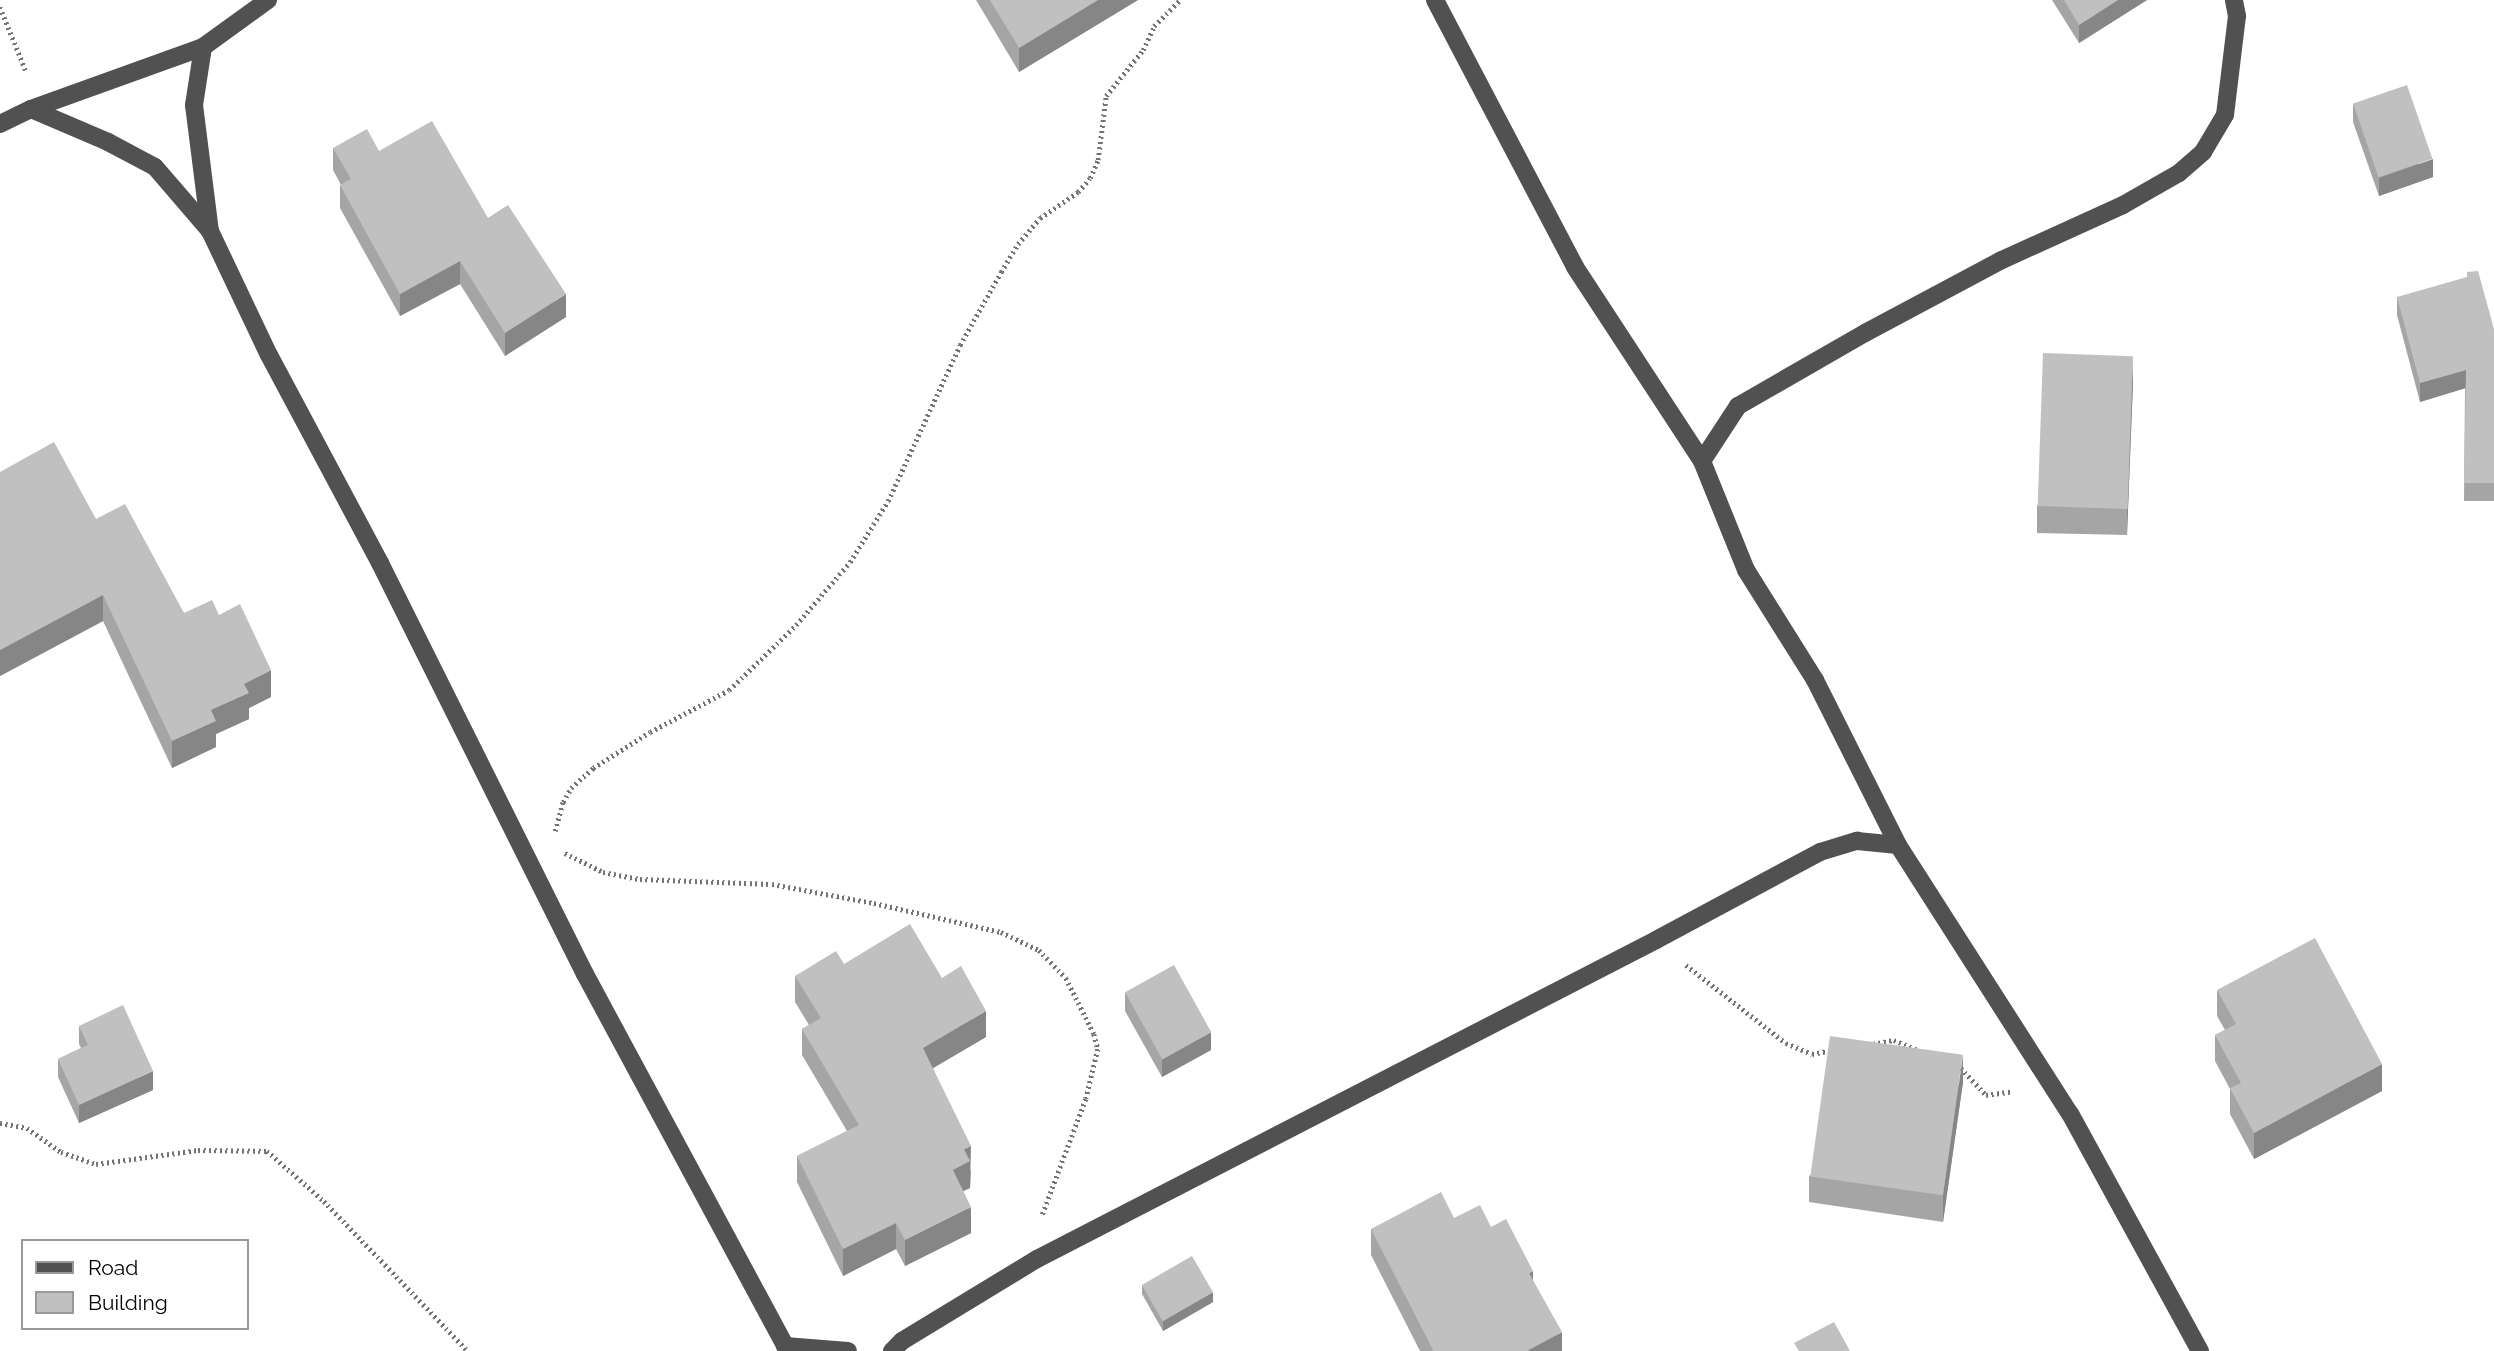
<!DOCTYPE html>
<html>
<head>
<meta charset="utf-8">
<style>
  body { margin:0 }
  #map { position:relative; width:2494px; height:1351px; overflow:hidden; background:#fff; font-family:Raleway,sans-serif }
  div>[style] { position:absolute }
  .path>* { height:4.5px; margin-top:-2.25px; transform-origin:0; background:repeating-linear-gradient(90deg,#737373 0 2px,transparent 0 5.5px) }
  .minor>* { height:18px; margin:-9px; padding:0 9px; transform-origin:9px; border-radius:9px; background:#515151 }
  .wall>* { inset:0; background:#a5a5a5 }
  .shaded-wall>* { inset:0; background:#868686 }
  .building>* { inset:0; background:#c0c0c0; transform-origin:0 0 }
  span { translate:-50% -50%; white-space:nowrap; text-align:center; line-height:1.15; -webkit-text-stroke:7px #fff; paint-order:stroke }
  .legend { position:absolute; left:21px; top:1239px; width:228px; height:91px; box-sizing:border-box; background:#fff; border:2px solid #999; margin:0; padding:9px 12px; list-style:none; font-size:21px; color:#000 }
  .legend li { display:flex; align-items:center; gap:14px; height:35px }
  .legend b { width:35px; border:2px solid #999 }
</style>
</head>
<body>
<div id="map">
  <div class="path">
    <i style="left:0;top:7px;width:71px;rotate:67.8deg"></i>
    <i style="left:555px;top:831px;width:30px;rotate:-75deg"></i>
    <i style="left:563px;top:802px;width:16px;rotate:-60deg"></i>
    <i style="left:571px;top:788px;width:30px;rotate:-42deg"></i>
    <i style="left:593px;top:768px;width:67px;rotate:-32.3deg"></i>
    <i style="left:650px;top:732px;width:89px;rotate:-28deg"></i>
    <i style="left:729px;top:690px;width:93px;rotate:-44.1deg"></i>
    <i style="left:796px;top:625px;width:83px;rotate:-49.4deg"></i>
    <i style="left:850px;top:562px;width:72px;rotate:-58.1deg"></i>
    <i style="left:888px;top:501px;width:172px;rotate:-65.2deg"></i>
    <i style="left:960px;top:345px;width:84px;rotate:-60.7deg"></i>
    <i style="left:1001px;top:272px;width:33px;rotate:-59deg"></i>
    <i style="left:1018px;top:244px;width:34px;rotate:-50deg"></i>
    <i style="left:1040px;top:218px;width:46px;rotate:-34.4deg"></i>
    <i style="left:1078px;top:192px;width:18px;rotate:-49deg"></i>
    <i style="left:1090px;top:178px;width:20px;rotate:-66deg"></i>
    <i style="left:1098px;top:160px;width:64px;rotate:-82.9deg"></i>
    <i style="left:1106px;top:96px;width:59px;rotate:-51.2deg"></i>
    <i style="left:1143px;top:50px;width:26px;rotate:-65deg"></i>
    <i style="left:1154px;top:26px;width:37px;rotate:-45deg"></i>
    <i style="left:565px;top:853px;width:42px;rotate:26.6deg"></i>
    <i style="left:603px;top:872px;width:38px;rotate:11deg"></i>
    <i style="left:640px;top:879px;width:132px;rotate:2.2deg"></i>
    <i style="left:772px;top:884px;width:104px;rotate:10.6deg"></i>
    <i style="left:874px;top:903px;width:130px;rotate:12.9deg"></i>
    <i style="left:1001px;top:932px;width:42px;rotate:25.3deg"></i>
    <i style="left:1039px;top:950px;width:39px;rotate:46deg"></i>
    <i style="left:1066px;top:978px;width:63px;rotate:63.4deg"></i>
    <i style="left:1094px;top:1034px;width:16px;rotate:75deg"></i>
    <i style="left:1098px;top:1049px;width:51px;rotate:103.5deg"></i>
    <i style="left:1086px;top:1099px;width:125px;rotate:110.6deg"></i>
    <i style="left:1686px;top:965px;width:127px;rotate:38deg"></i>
    <i style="left:1786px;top:1043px;width:28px;rotate:23deg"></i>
    <i style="left:1812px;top:1054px;width:21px;rotate:-11deg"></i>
    <i style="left:1873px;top:1044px;width:21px;rotate:-11deg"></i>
    <i style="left:1894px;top:1040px;width:26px;rotate:23deg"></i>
    <i style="left:1961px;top:1068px;width:37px;rotate:47deg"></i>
    <i style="left:1986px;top:1095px;width:27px;rotate:-8deg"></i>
    <i style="left:0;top:1123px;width:27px;rotate:10deg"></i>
    <i style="left:27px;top:1128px;width:42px;rotate:35.2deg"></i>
    <i style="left:61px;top:1152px;width:37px;rotate:19deg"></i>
    <i style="left:96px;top:1164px;width:103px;rotate:-7.8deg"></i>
    <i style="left:198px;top:1150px;width:69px;rotate:0.8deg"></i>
    <i style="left:267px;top:1151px;width:76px;rotate:41.3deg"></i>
    <i style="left:324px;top:1201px;width:208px;rotate:46.2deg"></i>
  </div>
  <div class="minor">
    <i style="left:268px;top:0;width:80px;rotate:144.1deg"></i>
    <i style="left:203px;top:47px;width:59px;rotate:98.8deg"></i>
    <i style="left:194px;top:105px;width:127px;rotate:82.8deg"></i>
    <i style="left:210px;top:231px;width:137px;rotate:64.6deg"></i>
    <i style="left:269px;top:355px;width:236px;rotate:61.9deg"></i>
    <i style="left:380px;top:563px;width:459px;rotate:63.5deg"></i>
    <i style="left:585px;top:974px;width:428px;rotate:61.7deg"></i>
    <i style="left:1435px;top:0;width:301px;rotate:62.3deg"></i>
    <i style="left:1575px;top:267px;width:232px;rotate:56.8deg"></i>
    <i style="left:31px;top:109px;width:84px;rotate:23.2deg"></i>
    <i style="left:108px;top:142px;width:53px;rotate:28deg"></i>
    <i style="left:155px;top:167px;width:84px;rotate:49.3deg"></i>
    <i style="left:0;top:124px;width:34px;rotate:-26deg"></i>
    <i style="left:31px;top:109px;width:183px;rotate:-19.8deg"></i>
    <i style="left:785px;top:1346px;width:63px;rotate:4.5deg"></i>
    <i style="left:892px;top:1351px;width:14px;rotate:-45deg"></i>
    <i style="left:902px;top:1341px;width:158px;rotate:-31.3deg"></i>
    <i style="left:1037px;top:1259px;width:696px;rotate:-27.26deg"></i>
    <i style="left:1656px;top:940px;width:186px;rotate:-28.2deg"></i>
    <i style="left:1820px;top:852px;width:39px;rotate:-17deg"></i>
    <i style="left:1857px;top:841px;width:41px;rotate:5.6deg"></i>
    <i style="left:2200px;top:1351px;width:270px;rotate:-118.7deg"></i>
    <i style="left:2070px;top:1114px;width:319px;rotate:-122.6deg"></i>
    <i style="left:1898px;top:845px;width:185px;rotate:-116.7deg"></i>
    <i style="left:1815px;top:680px;width:130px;rotate:-122.1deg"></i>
    <i style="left:1746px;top:570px;width:118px;rotate:-112deg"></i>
    <i style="left:1702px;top:461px;width:66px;rotate:-56.8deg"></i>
    <i style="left:1738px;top:406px;width:146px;rotate:-29.9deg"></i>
    <i style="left:1865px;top:333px;width:155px;rotate:-28.1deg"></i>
    <i style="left:2002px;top:260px;width:133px;rotate:-24.4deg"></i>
    <i style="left:2123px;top:205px;width:64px;rotate:-29.7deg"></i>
    <i style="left:2179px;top:173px;width:32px;rotate:-41deg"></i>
    <i style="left:2203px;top:152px;width:43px;rotate:-59.3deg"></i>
    <i style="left:2225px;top:115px;width:100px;rotate:-83.1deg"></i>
    <i style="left:2237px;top:16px;width:16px;rotate:-101deg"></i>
  </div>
  <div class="wall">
    <i style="clip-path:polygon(976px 0,1138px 0,1019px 72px)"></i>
    <i style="clip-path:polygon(2052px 0,2147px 0,2079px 43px)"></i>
    <i style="clip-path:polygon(2353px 104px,2433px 177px,2379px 196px,2353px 122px)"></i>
    <i style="clip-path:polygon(333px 148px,379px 151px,488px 218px,566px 317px,505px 356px,460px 284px,400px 316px,340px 208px,340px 185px,341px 185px,333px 170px)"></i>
    <i style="clip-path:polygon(2397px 297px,2494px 329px,2494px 501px,2464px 501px,2465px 388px,2420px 402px,2397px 315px)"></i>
    <i style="clip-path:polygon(2133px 382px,2127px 535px,2037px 533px,2037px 506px)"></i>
    <i style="clip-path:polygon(0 472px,96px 519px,184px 613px,219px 615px,271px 697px,249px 708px,249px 719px,216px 734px,216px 747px,172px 768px,103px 621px,0 676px)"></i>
    <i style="clip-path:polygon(844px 964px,942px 978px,986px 1037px,933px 1068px,971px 1172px,970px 1188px,963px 1191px,971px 1233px,905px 1266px,896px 1249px,843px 1276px,797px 1182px,797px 1156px,847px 1131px,802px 1055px,802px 1029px,809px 1025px,795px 1002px,795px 976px)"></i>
    <i style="clip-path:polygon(2217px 990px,2382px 1091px,2254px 1159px,2230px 1114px,2230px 1089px,2215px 1061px,2215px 1035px,2225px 1030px,2217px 1016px)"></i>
    <i style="clip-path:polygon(1125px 993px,1211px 1050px,1162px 1077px,1125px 1011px)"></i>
    <i style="clip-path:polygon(79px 1026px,153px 1090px,79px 1123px,58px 1077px,58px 1059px,81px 1048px,79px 1044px)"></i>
    <i style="clip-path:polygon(1963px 1082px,1943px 1222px,1809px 1202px,1809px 1176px)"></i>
    <i style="clip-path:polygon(1454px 1218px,1491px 1227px,1533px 1281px,1562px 1351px,1420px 1351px,1371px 1255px,1371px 1229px)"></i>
    <i style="clip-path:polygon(1142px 1285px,1213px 1302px,1163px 1331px,1142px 1294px)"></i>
  </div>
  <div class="shaded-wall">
    <i style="clip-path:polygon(1098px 0,1138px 0,1019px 72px,1019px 48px)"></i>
    <i style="clip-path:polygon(2118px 0,2147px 0,2079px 43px,2079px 25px)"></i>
    <i style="clip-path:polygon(2433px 159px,2433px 177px,2379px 196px,2379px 178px)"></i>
    <i style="clip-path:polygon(460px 261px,460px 284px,400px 316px,400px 294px)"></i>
    <i style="clip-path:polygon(566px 294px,566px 317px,505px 356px,505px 333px)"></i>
    <i style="clip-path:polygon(2133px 356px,2133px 382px,2127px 535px,2127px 508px)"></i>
    <i style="clip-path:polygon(2466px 370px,2466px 388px,2420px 402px,2420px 383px)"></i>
    <i style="clip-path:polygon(103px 595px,103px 621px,0 676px,0 650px)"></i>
    <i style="clip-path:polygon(271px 670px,271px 697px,249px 708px,249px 719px,216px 734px,216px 747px,172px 768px,172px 741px,244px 684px)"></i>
    <i style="clip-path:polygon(986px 1011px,986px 1037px,923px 1074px,923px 1048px)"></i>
    <i style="clip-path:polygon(1211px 1032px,1211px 1050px,1162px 1077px,1162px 1059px)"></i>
    <i style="clip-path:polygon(1963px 1055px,1963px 1082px,1943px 1222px,1943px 1195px)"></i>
    <i style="clip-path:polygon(2382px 1064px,2382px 1091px,2254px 1159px,2254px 1133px)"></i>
    <i style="clip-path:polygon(153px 1071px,153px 1090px,79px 1123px,79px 1105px)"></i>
    <i style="clip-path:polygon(971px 1146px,970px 1188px,953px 1196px,953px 1170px,964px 1149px)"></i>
    <i style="clip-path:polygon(971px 1207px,971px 1233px,905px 1266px,905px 1240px)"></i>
    <i style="clip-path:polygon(896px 1223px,896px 1249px,843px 1276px,843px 1249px)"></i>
    <i style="clip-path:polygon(1533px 1271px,1533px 1297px,1529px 1273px)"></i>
    <i style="clip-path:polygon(1213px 1292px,1213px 1302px,1163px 1331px,1163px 1321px)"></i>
    <i style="clip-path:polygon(1562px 1332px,1562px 1351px,1527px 1351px)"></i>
  </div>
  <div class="building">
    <i style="clip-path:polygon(990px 0,1098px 0,1019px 48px)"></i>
    <i style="clip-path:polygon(2064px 0,2118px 0,2079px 25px)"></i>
    <i style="left:2407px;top:85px;width:78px;height:57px;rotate:71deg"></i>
    <i style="clip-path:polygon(432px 121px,488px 218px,508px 205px,566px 294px,505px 333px,460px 261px,400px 294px,340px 185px,351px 179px,333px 148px,367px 129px,379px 151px)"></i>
    <i style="clip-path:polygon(2478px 271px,2494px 329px,2494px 483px,2464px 483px,2466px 370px,2420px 383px,2397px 297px,2467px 277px,2467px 272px)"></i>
    <i style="left:2043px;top:353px;width:90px;height:153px;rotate:2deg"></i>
    <i style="clip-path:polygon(54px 442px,96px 519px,125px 504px,184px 613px,212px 600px,219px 615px,240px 604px,271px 670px,244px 684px,249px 693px,211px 710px,216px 721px,172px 741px,103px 595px,0 650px,0 472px)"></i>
    <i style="clip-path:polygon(910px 924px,942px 978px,961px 966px,986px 1011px,923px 1048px,971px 1146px,964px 1149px,970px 1161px,953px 1170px,971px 1207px,905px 1240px,896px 1223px,843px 1249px,797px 1156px,859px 1125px,802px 1029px,821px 1018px,795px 976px,836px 951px,844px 964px)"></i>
    <i style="clip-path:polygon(2315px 938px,2382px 1064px,2254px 1133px,2230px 1088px,2241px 1083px,2215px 1035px,2236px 1024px,2217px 990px)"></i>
    <i style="left:1174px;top:965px;width:77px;height:56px;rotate:61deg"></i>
    <i style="clip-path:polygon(123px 1005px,153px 1071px,79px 1105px,58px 1059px,88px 1045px,79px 1026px)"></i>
    <i style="left:1830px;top:1036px;width:134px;height:142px;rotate:8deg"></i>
    <i style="clip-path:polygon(1441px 1192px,1454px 1218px,1480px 1205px,1491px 1227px,1506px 1219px,1533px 1271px,1529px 1273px,1562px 1332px,1527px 1351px,1432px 1351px,1433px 1350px,1371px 1229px)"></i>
    <i style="left:1192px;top:1256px;width:42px;height:58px;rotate:60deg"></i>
    <i style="clip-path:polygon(1834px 1322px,1850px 1351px,1799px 1351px,1794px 1343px)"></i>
  </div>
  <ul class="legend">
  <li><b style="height:9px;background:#515151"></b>Road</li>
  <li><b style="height:19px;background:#c0c0c0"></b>Building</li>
  </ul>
</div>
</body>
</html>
